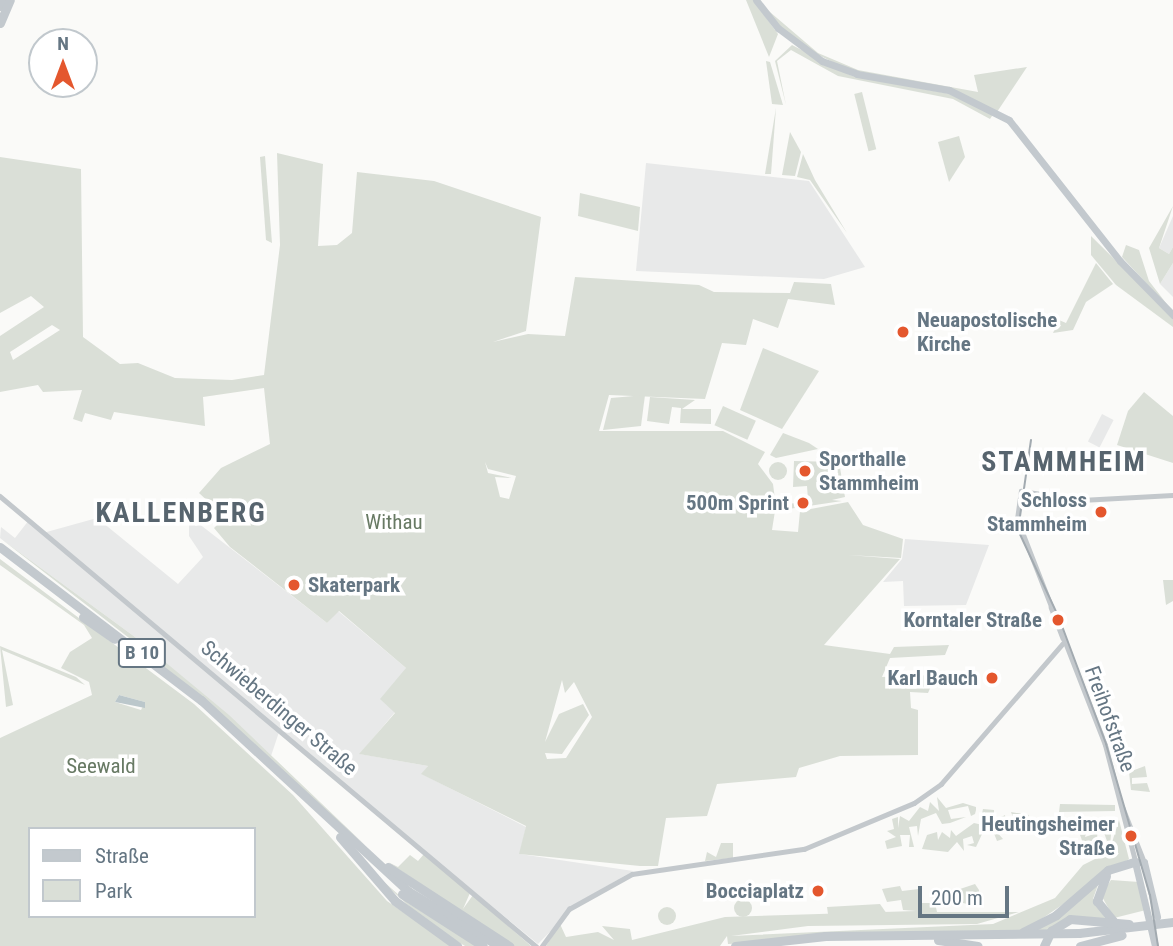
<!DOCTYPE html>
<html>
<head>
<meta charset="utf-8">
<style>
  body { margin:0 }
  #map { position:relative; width:1173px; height:946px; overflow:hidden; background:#fafaf8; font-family:"Roboto Condensed",sans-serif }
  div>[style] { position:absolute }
  .built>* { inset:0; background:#e8e9e9; transform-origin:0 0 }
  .green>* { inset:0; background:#dadfd7; transform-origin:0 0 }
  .round { border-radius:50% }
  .water>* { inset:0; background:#bbc7cb }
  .minor>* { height:4.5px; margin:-2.25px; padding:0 2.25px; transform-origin:2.25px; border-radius:2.25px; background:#c3c8cc }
  .major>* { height:7px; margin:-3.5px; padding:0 3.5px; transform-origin:3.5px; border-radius:3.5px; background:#c3c9ce }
  .highway>* { height:9px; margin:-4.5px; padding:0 4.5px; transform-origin:4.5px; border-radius:4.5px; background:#c3c9ce }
  .tram>* { height:2px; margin:-1px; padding:0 1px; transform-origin:1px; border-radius:1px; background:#a2aab0 }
  .dots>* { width:19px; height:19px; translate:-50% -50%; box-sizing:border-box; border:4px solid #fff; border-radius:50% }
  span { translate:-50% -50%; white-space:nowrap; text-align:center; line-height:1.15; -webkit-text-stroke:7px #fff; paint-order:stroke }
  .shield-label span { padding:2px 5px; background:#fff; border:2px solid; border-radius:5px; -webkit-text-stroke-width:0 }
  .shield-label { font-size:19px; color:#657683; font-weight:700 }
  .poi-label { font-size:21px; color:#657683; font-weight:700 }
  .left { translate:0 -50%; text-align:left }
  .right { translate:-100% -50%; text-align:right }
  .park-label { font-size:21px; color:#687a64 }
  .street-label { font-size:21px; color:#657683 }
  .district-label { font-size:28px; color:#57646e; font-weight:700; letter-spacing:2px }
  .legend { position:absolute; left:28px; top:827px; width:228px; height:91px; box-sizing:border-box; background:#fff; border:2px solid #c1c8cd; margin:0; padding:9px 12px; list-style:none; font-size:21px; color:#657683 }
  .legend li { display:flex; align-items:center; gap:14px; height:35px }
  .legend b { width:35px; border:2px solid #c1c8cd }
  .north { position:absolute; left:28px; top:28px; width:70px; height:70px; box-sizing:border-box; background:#fff; border:2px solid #c1c8cd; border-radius:50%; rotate:0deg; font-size:19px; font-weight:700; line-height:28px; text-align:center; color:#657683 }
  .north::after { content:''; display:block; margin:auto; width:24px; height:32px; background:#e4572e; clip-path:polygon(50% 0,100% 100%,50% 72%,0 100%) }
  .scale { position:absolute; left:918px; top:886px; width:91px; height:32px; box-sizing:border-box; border:4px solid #657683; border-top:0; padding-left:9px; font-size:21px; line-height:24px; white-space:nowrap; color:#657683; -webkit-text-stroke:5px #fff; paint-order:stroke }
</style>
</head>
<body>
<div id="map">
  <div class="built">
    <i style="clip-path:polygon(646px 163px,809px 181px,865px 267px,824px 279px,636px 271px)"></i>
    <i style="clip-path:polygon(1173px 216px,1173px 247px,1169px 254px,1159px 248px)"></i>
    <i style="clip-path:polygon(1173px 263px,1173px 297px,1160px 284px)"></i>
    <i style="left:1102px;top:414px;width:13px;height:31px;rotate:27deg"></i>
    <i style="clip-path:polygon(189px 516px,327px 623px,338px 611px,406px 668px,395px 712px,360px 754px,428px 766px,422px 774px,526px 827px,520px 854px,633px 871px,579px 902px,538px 944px,279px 732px,271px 756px,135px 637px,0 538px,1px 527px,15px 538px,29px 520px,43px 533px,97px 518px,178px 584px,203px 557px,189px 536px)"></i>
    <i style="clip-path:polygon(905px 539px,989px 545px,966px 605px,904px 606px,903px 581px,883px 582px,902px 559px)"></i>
  </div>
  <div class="green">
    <i style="clip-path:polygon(746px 0,753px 0,778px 34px,769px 57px)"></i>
    <i style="clip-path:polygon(756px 0,818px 53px,858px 70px,978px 92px,974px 75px,1027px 67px,997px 112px,961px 94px,857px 74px,798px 45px)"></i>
    <i style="clip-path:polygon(792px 45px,852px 76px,956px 95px,994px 113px,990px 119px,953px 99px,838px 76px,791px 50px,777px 61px,786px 105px,775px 61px)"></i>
    <i style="clip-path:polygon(766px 61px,770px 62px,783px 105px,772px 104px)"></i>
    <i style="left:862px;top:92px;width:59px;height:8px;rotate:76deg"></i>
    <i style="clip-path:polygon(776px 108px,771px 174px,765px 174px)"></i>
    <i style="clip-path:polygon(790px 132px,801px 152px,795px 176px,782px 175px)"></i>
    <i style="clip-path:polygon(959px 136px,965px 157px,949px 182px,938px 142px)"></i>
    <i style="clip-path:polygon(evenodd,277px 153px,323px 164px,318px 246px,337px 245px,352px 233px,357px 172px,434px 181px,541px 217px,526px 331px,493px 342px,528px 334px,565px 336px,575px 277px,699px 285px,714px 292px,790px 293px,794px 282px,831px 284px,835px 305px,788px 299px,778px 328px,753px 319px,746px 345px,722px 343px,705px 399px,609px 395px,599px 431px,723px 431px,765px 452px,758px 464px,773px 484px,776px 507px,808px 500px,807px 486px,793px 487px,794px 461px,839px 462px,845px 497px,832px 500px,842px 501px,775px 511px,772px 530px,798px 532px,800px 511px,848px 502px,863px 525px,903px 539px,901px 558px,848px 555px,900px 559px,824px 645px,890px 654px,894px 647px,949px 645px,945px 655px,890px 658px,882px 677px,936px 675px,928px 693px,910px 692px,911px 708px,918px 710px,918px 755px,840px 756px,799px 768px,796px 777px,717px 784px,707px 816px,666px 818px,658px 866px,640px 866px,519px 854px,526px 826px,421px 774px,428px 766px,359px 754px,395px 713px,380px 699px,406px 668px,339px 611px,327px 623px,230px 547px,214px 528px,225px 517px,199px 493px,221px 468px,270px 444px,264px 388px,203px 397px,205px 426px,114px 412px,111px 420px,85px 413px,82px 422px,73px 419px,82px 390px,43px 392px,38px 385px,0 392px,0 336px,44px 307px,31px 296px,0 313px,0 157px,81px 169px,83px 337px,120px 364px,138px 363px,175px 378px,232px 380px,264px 375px,280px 245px,277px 153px,52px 325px,60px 330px,13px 360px,10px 352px,52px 325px,277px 153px,485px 462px,488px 469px,516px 476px,509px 499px,500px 497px,495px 477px,512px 478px,488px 473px,485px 462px,277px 153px,562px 680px,565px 693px,574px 682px,592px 717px,566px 758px,547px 759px,545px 753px,562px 754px,589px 715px,583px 704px,559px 714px,545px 742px,562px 680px)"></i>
    <i style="clip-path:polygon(803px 154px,815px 180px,847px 233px,810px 180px,797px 177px)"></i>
    <i style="clip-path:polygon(265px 156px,272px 243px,266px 240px,260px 157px)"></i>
    <i style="clip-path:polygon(580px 193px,640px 207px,638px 231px,578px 216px)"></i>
    <i style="clip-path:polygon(1173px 206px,1159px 248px,1169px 254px,1173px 247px,1173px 263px,1160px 284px,1149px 248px)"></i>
    <i style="clip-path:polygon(1091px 236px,1173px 317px,1173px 327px,1116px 285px,1091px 255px)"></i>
    <i style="clip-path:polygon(1126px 245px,1139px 250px,1149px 281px,1173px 312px,1122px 257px)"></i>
    <i style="clip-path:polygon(1096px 263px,1113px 284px,1086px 302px,1073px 330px,1053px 333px,1059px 320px,1066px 323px)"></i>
    <i style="clip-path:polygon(763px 348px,819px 371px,782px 429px,740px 410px)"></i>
    <i style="clip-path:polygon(1144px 392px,1173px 416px,1173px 463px,1117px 445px,1128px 411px)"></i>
    <i style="clip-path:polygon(645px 395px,641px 426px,603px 430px,611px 398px)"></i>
    <i style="clip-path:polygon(650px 397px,695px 400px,682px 409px,711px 409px,711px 424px,680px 423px,681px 408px,672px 407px,669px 424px,647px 421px)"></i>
    <i style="left:723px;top:406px;width:36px;height:21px;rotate:24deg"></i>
    <i style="clip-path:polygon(783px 433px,809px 443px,818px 449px,776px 458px,770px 455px)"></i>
    <i class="round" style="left:769px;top:462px;width:18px;height:18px"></i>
    <i style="clip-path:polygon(0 538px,135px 637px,229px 715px,366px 846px,142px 648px)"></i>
    <i style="clip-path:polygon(evenodd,0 559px,194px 704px,293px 795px,387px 901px,452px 946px,0 946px,0 738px,92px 695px,89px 682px,61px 668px,70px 652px,92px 638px,84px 625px,0 565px,0 559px,119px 695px,145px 702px,141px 710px,115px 702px,119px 695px,0 559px,30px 829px,254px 829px,254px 916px,30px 916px,30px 829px)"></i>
    <i style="clip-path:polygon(1163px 580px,1173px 580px,1173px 601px,1166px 605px)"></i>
    <i style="clip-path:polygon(0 646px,76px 677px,85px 685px,2px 650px,13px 705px,6px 707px)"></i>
    <i style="clip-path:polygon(1145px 766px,1147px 777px,1132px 778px,1132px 784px,1147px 783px,1150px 792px,1131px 790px,1129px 772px)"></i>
    <i style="clip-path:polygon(937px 797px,946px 808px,963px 803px,976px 807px,976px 810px,975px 814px,971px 816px,968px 806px,948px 810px,951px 819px,966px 817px,950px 823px,942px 824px,936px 813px,921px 819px,918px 836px,917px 826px,909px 827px,914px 847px,909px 847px,910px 835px,900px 835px,902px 846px,887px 849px,885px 841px,896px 837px,887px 831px,894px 829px,892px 819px,898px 817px,898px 828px,900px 816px,909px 821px,920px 807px,928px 811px,930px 802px,939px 811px)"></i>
    <i style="clip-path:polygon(1060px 804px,1115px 805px,1115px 811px,1059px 812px)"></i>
    <i style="clip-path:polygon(983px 809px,994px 810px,994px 821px,1005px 815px,1006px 823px,1014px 820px,1011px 812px,1029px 815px,1027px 828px,1026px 816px,1018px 815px,1021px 833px,1015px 823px,995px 830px,1003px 839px,997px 841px,993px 831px,983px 832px,976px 847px,967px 845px,974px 843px,972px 836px,963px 839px,964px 851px,957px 842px,948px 852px,922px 849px,927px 835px,937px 832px,938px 840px,942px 832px,950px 838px,951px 830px,956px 836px,974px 823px,987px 826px,990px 817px,984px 812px,981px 818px)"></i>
    <i style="clip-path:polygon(1119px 820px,1129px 859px,1024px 931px,728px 944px,727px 936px,720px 946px,546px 946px,560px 924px,566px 937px,598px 932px,614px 940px,602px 926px,630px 929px,632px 940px,725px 917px,916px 911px,903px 910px,901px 900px,887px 902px,882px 889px,900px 886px,902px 891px,919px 889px,921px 903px,935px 903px,937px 912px,1019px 912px,977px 924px,808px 926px,731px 936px,993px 924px,1055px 898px,1083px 865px,1109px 852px)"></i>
    <i style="clip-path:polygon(1082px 821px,1089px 823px,1085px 837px,1094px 834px,1091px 821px,1098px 822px,1097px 840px,1086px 842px,1090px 856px,1107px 841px,1100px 822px,1112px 822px,1110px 846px,1088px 858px,1078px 829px)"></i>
    <i style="clip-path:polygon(721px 843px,733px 843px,733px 858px,705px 861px,707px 852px,716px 857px)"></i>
    <i style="clip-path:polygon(424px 854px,470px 893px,463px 909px,473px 895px,531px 946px,513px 946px,388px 862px,398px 867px,410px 855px,418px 861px)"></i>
    <i style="clip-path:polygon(359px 860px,408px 903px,477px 946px,465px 946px,426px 922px)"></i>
    <i style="clip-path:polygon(1100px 879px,1093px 899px,1107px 921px,1069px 917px,1047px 931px,1031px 933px)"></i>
    <i style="clip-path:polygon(1111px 880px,1139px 882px,1146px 910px,1114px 918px,1101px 895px)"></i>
    <i style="clip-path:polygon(975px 884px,979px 890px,980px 907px,963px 903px,954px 891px)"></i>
    <i class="round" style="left:734px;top:899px;width:18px;height:18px"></i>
    <i style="clip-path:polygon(880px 904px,887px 914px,828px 914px,827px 907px)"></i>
    <i class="round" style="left:658px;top:907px;width:18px;height:18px"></i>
  </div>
  <div class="water">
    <i style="clip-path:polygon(119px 695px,145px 702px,145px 708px,115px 702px)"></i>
  </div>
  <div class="minor">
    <i style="left:0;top:496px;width:700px;rotate:40.02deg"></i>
    <i style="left:1051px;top:607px;width:33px;rotate:69deg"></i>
    <i style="left:1123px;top:808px;width:57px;rotate:68.4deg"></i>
    <i style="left:1135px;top:861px;width:120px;rotate:-104.5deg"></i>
    <i style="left:1105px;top:745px;width:243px;rotate:-111.3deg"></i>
    <i style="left:1017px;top:519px;width:28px;rotate:-82deg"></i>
    <i style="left:1021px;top:491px;width:61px;rotate:8.5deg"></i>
    <i style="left:1081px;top:500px;width:92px;rotate:-3.1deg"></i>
    <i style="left:542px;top:946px;width:46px;rotate:-53.9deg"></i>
    <i style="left:569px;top:909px;width:72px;rotate:-29.1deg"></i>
    <i style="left:632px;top:874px;width:174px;rotate:-8.3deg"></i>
    <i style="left:804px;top:849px;width:119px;rotate:-22.7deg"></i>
    <i style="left:914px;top:803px;width:33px;rotate:-35deg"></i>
    <i style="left:941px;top:784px;width:189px;rotate:-49.1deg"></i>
  </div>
  <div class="major">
    <i style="left:756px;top:0;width:36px;rotate:52deg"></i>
    <i style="left:778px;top:28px;width:55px;rotate:36.9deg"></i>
    <i style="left:822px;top:61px;width:37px;rotate:20deg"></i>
    <i style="left:857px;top:74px;width:93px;rotate:9.9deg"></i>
    <i style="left:949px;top:90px;width:67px;rotate:26.6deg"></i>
    <i style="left:1009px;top:120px;width:179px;rotate:51.8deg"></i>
    <i style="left:1120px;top:261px;width:76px;rotate:45.5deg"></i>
    <i style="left:1144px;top:862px;width:9px;rotate:180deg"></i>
    <i style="left:1135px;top:862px;width:86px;rotate:76.6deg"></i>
    <i style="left:1144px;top:862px;width:56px;rotate:76.5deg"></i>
  </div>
  <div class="highway">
    <i style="left:0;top:6px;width:7px;rotate:-63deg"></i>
    <i style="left:0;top:23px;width:25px;rotate:-67deg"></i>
    <i style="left:0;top:547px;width:253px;rotate:37.3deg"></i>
    <i style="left:201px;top:700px;width:282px;rotate:42.7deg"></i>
    <i style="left:408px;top:891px;width:104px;rotate:31.2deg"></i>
    <i style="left:83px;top:617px;width:38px;rotate:35deg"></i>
    <i style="left:340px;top:837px;width:84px;rotate:49.3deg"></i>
    <i style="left:395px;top:901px;width:77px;rotate:36deg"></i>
    <i style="left:388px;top:867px;width:145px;rotate:33.1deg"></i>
    <i style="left:1106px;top:876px;width:27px;rotate:110deg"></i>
    <i style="left:1097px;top:901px;width:27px;rotate:51deg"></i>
    <i style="left:402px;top:894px;width:96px;rotate:32.7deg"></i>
    <i style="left:1023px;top:932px;width:37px;rotate:-27deg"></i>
    <i style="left:1056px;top:915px;width:69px;rotate:-40.9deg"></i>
    <i style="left:1108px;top:870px;width:28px;rotate:-17deg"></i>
    <i style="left:938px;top:940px;width:40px;rotate:8.5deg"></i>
    <i style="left:735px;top:946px;width:91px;rotate:-6.3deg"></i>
    <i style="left:825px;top:936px;width:254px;rotate:-0.7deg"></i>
    <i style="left:1079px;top:933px;width:95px;rotate:-6.7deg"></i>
    <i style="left:1044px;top:946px;width:17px;rotate:-65deg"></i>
    <i style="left:1051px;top:931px;width:22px;rotate:-32deg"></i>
    <i style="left:1070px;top:919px;width:59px;rotate:4.8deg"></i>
    <i style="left:1080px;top:946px;width:43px;rotate:-14.7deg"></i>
  </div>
  <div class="tram">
    <i style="left:1031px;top:440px;width:91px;rotate:98.2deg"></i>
    <i style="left:1018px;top:530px;width:97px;rotate:65deg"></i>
    <i style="left:1059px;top:618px;width:134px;rotate:69.5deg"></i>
    <i style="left:1106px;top:744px;width:157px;rotate:73.8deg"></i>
    <i style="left:1150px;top:895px;width:52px;rotate:81.1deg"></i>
  </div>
  <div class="dots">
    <i style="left:903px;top:332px;background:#e4572e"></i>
    <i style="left:805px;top:471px;background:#e4572e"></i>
    <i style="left:803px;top:503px;background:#e4572e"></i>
    <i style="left:1101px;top:512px;background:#e4572e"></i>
    <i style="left:294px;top:585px;background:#e4572e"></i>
    <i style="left:1058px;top:620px;background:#e4572e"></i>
    <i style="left:992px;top:678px;background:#e4572e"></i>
    <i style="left:1131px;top:836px;background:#e4572e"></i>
    <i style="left:818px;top:891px;background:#e4572e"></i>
  </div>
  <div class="shield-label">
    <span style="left:142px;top:653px">B 10</span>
  </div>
  <div class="poi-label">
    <span class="left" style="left:917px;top:332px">Neuapostolische<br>Kirche</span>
    <span class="left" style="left:819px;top:471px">Sporthalle<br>Stammheim</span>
    <span class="right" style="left:1087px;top:512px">Schloss<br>Stammheim</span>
    <span class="right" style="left:789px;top:503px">500m Sprint</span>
    <span class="left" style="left:308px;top:585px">Skaterpark</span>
    <span class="right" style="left:1042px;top:620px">Korntaler Straße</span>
    <span class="right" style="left:978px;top:678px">Karl Bauch</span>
    <span class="right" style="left:1115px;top:836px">Heutingsheimer<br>Straße</span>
    <span class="right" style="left:804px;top:891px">Bocciaplatz</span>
  </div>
  <div class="park-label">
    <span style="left:394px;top:522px">Withau</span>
    <span style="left:101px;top:766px">Seewald</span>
  </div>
  <div class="street-label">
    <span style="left:279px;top:708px;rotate:40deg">Schwieberdinger Straße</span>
    <span style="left:1110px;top:719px;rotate:70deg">Freihofstraße</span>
  </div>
  <div class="district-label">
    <span style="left:1064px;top:462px">STAMMHEIM</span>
    <span style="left:181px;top:513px">KALLENBERG</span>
  </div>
  <ul class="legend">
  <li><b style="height:9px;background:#c3c9ce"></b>Straße</li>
  <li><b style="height:19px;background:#dadfd7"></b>Park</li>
  </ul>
  <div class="north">N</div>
  <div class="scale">200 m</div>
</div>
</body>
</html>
